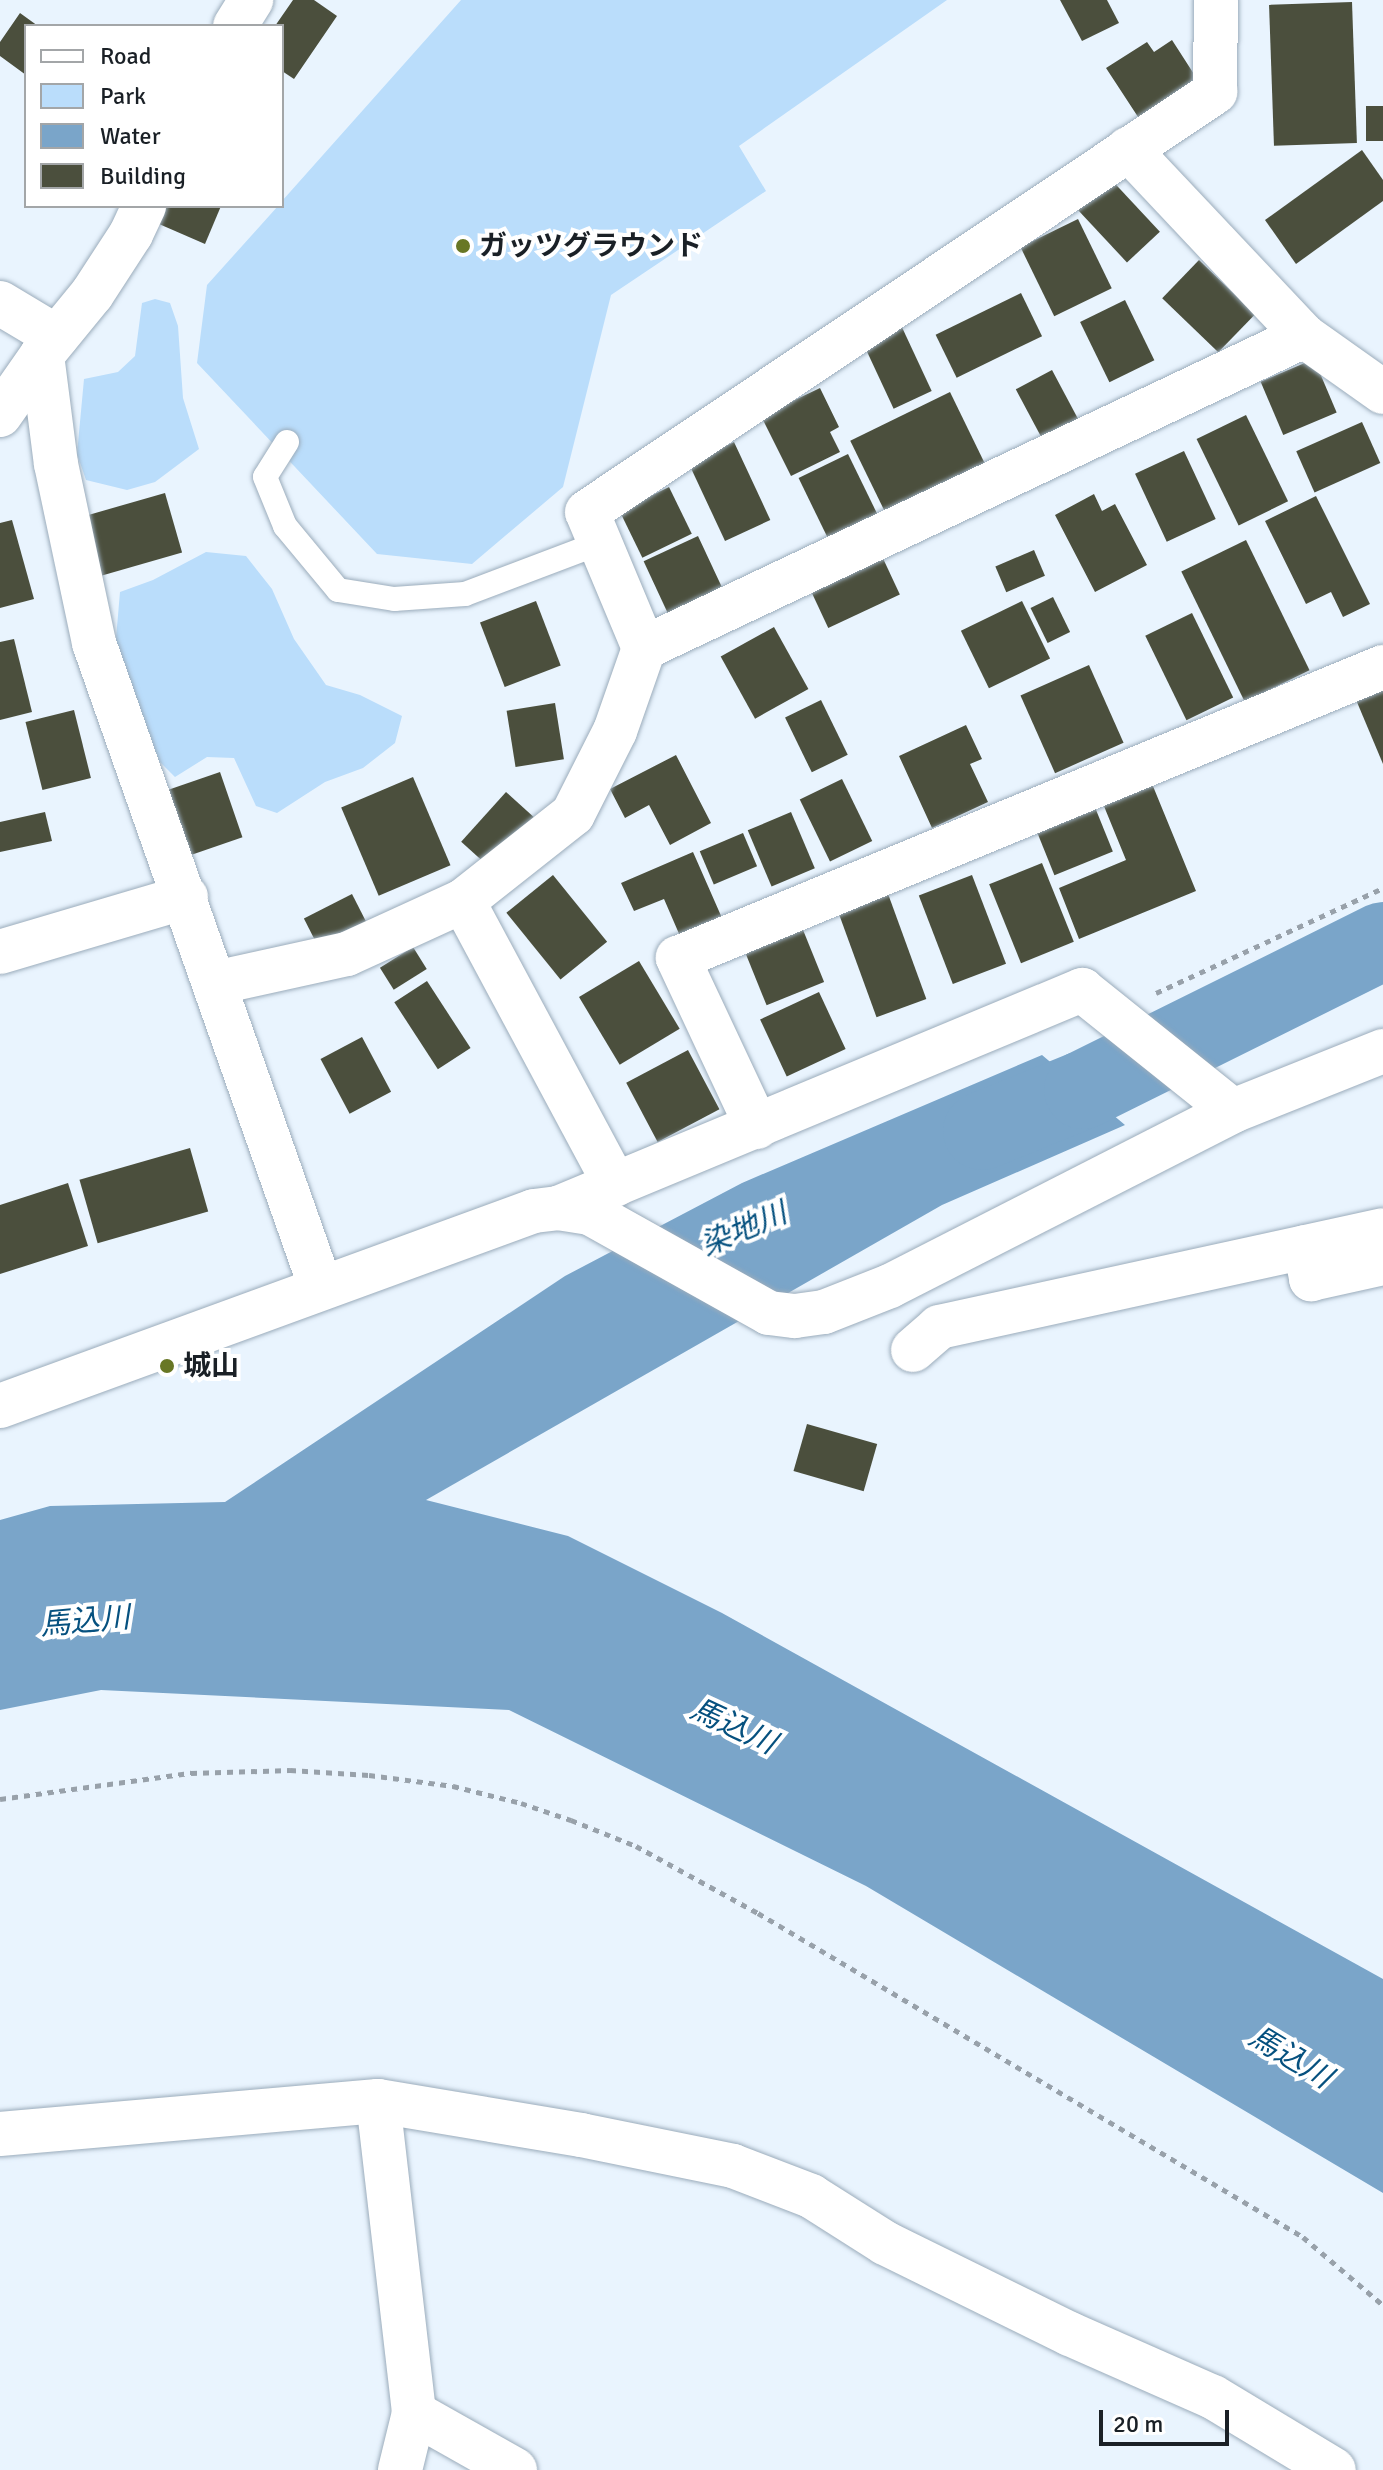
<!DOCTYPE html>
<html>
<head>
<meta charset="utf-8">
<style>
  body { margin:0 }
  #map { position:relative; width:1383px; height:2470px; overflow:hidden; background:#e9f4fe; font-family:Signika,"Noto Sans JP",sans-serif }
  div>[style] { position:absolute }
  .green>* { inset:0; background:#baddfb }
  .water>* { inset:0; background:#7aa5c9 }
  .river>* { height:78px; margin:-39px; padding:0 39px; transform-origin:39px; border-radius:39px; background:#7aa5c9 }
  .building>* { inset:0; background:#4b4f3d; transform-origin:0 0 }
  .path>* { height:5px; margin-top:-2.5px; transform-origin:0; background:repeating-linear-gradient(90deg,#98a1aa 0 6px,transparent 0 12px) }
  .roads { filter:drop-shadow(0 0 2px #9bacbb) drop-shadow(0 0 2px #9bacbb) }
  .lane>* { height:24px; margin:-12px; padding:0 12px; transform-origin:12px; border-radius:12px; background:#fff }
  .street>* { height:44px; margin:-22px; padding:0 22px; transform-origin:22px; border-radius:22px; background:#fff }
  .secondary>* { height:44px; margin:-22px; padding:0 22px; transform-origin:22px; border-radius:22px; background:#fff }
  .dots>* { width:22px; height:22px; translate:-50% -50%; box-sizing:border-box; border:4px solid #fff; border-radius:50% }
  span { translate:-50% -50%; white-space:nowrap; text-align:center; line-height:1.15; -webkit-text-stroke:8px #fff; paint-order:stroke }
  .poi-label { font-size:28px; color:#1a2026; font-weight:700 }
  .left { translate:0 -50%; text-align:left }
  .water-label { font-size:30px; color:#06517f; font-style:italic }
  .legend { position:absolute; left:24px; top:24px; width:260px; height:184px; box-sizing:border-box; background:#fff; border:2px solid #a3a6a8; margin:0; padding:10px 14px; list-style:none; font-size:24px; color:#1a2026 }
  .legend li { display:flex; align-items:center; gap:16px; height:40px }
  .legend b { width:40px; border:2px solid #a3a6a8 }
  .scale { position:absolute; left:1099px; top:2410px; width:130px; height:36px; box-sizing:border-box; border:4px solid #1a2026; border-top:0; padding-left:10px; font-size:24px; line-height:28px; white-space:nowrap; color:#1a2026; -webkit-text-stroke:6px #fff; paint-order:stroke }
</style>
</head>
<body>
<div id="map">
  <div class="green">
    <i style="clip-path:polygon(461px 0,947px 0,739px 146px,766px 191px,611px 295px,563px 487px,472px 564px,377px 554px,197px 363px,207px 285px,278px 206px,282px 206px,282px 201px)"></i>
    <i style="clip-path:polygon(155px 299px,170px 303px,178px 326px,183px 398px,199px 449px,155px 482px,127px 490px,86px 480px,77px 454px,84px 379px,118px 372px,135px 356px,142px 303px)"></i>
    <i style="clip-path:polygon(206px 552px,246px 556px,272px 589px,294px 639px,326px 685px,360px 695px,402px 716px,395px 743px,363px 768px,325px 782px,277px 813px,256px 806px,234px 758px,207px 757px,175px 777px,153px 755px,115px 650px,120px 592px,153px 580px)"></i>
  </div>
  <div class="water">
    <i style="clip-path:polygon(1042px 1055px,1125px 1125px,942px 1205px,426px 1500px,568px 1536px,722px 1613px,1383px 1979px,1383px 2193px,866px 1886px,509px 1710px,101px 1690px,0 1710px,0 1520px,50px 1506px,225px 1502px,565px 1276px,742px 1183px)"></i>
  </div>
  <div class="river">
    <i style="left:982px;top:1131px;width:109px;rotate:-22.1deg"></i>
    <i style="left:1083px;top:1090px;width:335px;rotate:-26.4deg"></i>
  </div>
  <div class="building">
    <i style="clip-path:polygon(293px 0,314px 0,337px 16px,294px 79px,282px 71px,282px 26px,275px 26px)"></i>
    <i style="clip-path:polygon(1060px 0,1107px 0,1119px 23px,1082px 41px)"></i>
    <i style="left:1352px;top:2px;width:141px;height:83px;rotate:88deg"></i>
    <i style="clip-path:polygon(20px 13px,38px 26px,26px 26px,26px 75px,0 56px,0 42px)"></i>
    <i style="clip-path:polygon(1172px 40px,1201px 85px,1142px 123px,1106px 68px,1147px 42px,1154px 52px)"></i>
    <i style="left:1366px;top:106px;width:17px;height:35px"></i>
    <i style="clip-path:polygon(1362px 150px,1383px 180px,1383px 201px,1296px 264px,1265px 220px)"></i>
    <i style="left:1106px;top:174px;width:79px;height:45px;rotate:47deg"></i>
    <i style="clip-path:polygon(167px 206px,221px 206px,205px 244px,159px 224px)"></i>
    <i style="left:1078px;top:219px;width:77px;height:64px;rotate:64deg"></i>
    <i style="left:1199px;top:260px;width:78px;height:53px;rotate:44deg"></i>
    <i style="left:1021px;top:293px;width:48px;height:95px;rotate:64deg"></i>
    <i style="left:1125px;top:300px;width:67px;height:50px;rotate:64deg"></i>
    <i style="left:900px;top:323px;width:75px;height:42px;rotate:65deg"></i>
    <i style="left:1314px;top:359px;width:58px;height:58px;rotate:67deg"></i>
    <i style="left:1052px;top:370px;width:61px;height:41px;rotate:62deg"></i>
    <i style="clip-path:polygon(820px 388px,839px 427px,830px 432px,840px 452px,791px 476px,761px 416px)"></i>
    <i style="left:950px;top:392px;width:85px;height:111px;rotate:64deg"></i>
    <i style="left:1246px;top:415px;width:96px;height:55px;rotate:64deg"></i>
    <i style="left:1362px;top:422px;width:45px;height:72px;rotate:66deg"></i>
    <i style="left:734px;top:442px;width:86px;height:50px;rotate:65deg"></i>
    <i style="left:1184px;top:451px;width:75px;height:54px;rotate:65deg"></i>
    <i style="left:848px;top:454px;width:70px;height:55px;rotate:64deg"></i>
    <i style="left:669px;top:487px;width:52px;height:55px;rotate:64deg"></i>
    <i style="left:165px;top:493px;width:62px;height:95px;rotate:74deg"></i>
    <i style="clip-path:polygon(1094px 494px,1102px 511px,1115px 504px,1147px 565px,1095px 592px,1055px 515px)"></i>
    <i style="clip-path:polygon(1316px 496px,1370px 604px,1343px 617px,1331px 592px,1306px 604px,1265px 521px)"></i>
    <i style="clip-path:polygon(12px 520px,34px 599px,0 608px,0 523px)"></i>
    <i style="left:698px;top:536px;width:63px;height:60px;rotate:65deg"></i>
    <i style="left:1246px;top:540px;width:145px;height:72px;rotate:64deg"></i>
    <i style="left:1034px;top:550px;width:28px;height:42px;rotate:67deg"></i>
    <i style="left:880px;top:552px;width:47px;height:79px;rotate:65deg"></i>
    <i style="left:1053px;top:597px;width:39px;height:25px;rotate:64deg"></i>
    <i style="left:536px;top:601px;width:69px;height:60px;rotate:69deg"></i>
    <i style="left:1022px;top:601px;width:64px;height:68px;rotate:64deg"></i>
    <i style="left:1192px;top:613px;width:94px;height:52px;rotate:64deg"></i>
    <i style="left:774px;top:627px;width:71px;height:61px;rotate:61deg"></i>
    <i style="clip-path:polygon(14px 639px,32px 712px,0 720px,0 642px)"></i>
    <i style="left:1089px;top:665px;width:85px;height:75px;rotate:66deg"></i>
    <i style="clip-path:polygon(1383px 683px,1383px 764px,1354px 695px)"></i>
    <i style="left:821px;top:700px;width:61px;height:40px;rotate:64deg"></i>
    <i style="left:555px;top:703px;width:57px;height:49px;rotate:81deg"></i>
    <i style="left:74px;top:710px;width:70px;height:50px;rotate:76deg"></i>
    <i style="clip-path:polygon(966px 725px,982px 759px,970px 764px,988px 802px,932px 828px,899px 756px)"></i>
    <i style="clip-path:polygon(676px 755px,711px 823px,670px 845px,649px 805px,625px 818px,610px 789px)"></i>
    <i style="left:220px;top:772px;width:69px;height:56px;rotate:71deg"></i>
    <i style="clip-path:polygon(1148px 774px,1196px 891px,1079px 939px,1059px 888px,1126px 860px,1099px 794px)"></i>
    <i style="left:413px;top:777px;width:96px;height:78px;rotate:67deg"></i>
    <i style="left:842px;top:779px;width:69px;height:47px;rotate:64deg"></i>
    <i style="left:506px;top:792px;width:38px;height:67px;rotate:42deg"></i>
    <i style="left:1090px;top:795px;width:61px;height:63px;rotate:68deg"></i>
    <i style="clip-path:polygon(45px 812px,52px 841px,0 852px,0 822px)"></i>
    <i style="left:791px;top:812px;width:61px;height:47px;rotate:67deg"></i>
    <i style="left:743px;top:833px;width:36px;height:47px;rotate:67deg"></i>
    <i style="clip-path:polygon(693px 852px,722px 918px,680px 936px,664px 899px,634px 911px,621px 883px)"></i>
    <i style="left:1042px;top:863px;width:85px;height:57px;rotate:68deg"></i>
    <i style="left:553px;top:875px;width:86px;height:60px;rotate:51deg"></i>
    <i style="left:972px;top:875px;width:95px;height:57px;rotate:69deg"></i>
    <i style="left:887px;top:891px;width:115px;height:53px;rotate:70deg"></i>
    <i style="left:352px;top:894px;width:37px;height:54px;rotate:63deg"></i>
    <i style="left:799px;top:920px;width:67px;height:62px;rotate:68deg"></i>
    <i style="left:413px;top:947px;width:26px;height:39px;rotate:58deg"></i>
    <i style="left:639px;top:961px;width:79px;height:70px;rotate:59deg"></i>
    <i style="left:427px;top:981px;width:80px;height:39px;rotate:57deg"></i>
    <i style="left:819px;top:992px;width:63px;height:65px;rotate:65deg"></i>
    <i style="left:362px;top:1037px;width:62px;height:47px;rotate:62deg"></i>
    <i style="left:688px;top:1050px;width:67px;height:70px;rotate:62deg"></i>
    <i style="left:190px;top:1148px;width:66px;height:115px;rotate:74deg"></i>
    <i style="clip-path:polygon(68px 1183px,88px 1246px,0 1274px,0 1205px)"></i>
    <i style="left:807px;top:1424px;width:73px;height:49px;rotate:16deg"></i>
  </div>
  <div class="path">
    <i style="left:1156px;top:993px;width:250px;rotate:-24.8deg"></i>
    <i style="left:0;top:1799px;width:193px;rotate:-7.8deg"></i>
    <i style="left:191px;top:1773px;width:99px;rotate:-1.7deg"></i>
    <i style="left:290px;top:1770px;width:79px;rotate:3.6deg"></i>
    <i style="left:369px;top:1775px;width:85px;rotate:7.5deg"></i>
    <i style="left:453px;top:1786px;width:70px;rotate:14deg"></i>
    <i style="left:521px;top:1803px;width:53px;rotate:18.8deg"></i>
    <i style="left:571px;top:1820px;width:70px;rotate:21.8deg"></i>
    <i style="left:636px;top:1846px;width:139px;rotate:28.8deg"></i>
    <i style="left:758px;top:1913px;width:634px;rotate:30.73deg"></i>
    <i style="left:1303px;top:2237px;width:105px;rotate:40.4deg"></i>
  </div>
  <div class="roads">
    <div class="lane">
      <i style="left:287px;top:442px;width:41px;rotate:122.2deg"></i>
      <i style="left:265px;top:477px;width:53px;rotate:67.8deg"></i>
      <i style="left:285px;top:526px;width:83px;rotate:50.4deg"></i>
      <i style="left:338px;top:590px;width:57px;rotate:9.1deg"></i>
      <i style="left:394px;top:599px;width:71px;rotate:-4deg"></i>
      <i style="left:465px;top:594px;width:144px;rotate:-20.7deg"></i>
    </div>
    <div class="street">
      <i style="left:1128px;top:149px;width:257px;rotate:46.7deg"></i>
      <i style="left:1304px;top:336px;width:97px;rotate:35.3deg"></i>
      <i style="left:0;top:303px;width:66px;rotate:30.8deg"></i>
      <i style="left:42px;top:355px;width:110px;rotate:82.7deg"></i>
      <i style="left:56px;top:464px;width:183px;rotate:78deg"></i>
      <i style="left:94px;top:643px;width:684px;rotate:70.61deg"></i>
      <i style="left:644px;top:648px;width:730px;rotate:-25.3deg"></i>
      <i style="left:463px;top:901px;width:322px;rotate:61.8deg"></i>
      <i style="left:0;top:952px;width:194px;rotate:-16.5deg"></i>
      <i style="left:215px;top:983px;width:135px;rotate:-12.4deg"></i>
      <i style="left:347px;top:954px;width:128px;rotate:-24.6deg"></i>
      <i style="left:463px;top:901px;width:140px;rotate:-38.3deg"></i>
      <i style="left:573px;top:814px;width:93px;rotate:-63.2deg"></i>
      <i style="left:615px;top:731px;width:88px;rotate:-70.7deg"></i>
      <i style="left:644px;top:648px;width:147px;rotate:-112.7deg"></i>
      <i style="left:587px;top:512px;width:756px;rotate:-33.77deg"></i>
      <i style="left:1215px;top:92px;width:92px;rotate:-89.4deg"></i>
      <i style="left:757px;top:1127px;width:187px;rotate:-115.1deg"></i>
      <i style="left:678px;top:958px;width:763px;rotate:-22.43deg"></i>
      <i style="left:558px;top:1208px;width:568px;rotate:-22.59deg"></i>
      <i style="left:1082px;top:990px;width:193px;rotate:38.7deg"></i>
      <i style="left:1305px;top:1247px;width:33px;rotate:79deg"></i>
      <i style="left:1311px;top:1279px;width:74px;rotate:-12.5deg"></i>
      <i style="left:913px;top:1350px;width:35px;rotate:-41deg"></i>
      <i style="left:939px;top:1327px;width:454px;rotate:-12.3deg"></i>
      <i style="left:378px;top:2101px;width:314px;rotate:83.4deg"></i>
      <i style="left:414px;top:2413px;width:59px;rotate:103.8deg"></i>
      <i style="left:0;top:2134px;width:379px;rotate:-5deg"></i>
      <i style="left:378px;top:2101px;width:206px;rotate:9.5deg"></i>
      <i style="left:581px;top:2135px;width:155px;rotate:11.5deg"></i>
      <i style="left:733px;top:2166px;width:84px;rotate:21deg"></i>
      <i style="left:811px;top:2196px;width:88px;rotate:32.4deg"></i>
      <i style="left:885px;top:2243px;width:206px;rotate:26.2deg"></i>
      <i style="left:1070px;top:2334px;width:156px;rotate:23.8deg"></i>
      <i style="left:1213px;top:2397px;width:141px;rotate:31.1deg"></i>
      <i style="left:414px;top:2413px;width:116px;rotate:29.4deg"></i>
    </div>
    <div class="secondary">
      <i style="left:235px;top:26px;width:31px;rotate:-58deg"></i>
      <i style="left:0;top:415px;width:73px;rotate:-55deg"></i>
      <i style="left:42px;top:355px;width:79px;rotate:-50.7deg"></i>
      <i style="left:92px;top:294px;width:72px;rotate:-57deg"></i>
      <i style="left:131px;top:234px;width:31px;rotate:-65deg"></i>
      <i style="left:0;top:1406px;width:568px;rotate:-20.06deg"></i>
      <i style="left:534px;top:1211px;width:24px;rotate:-7deg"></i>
      <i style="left:558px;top:1208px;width:32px;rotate:9deg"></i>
      <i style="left:590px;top:1213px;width:205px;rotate:29.2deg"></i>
      <i style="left:769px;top:1313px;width:26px;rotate:7deg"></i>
      <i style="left:795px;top:1316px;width:29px;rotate:-8deg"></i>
      <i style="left:824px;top:1312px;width:71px;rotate:-21.5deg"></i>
      <i style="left:890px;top:1286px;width:385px;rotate:-27deg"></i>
      <i style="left:1233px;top:1111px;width:162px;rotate:-21.8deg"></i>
    </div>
  </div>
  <div class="dots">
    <i style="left:463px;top:246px;background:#687725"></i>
    <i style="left:167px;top:1366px;background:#687725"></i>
  </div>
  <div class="poi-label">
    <span class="left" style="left:479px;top:246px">ガッツグラウンド</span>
    <span class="left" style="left:183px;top:1366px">城山</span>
  </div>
  <div class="water-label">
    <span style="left:744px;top:1230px;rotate:-23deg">染地川</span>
    <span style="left:85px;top:1622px;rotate:-5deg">馬込川</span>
    <span style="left:733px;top:1727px;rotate:25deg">馬込川</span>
    <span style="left:1290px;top:2058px;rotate:31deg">馬込川</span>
  </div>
  <ul class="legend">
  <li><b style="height:10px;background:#fff"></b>Road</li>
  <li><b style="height:22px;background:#baddfb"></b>Park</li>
  <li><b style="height:22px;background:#7aa5c9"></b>Water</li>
  <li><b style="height:22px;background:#4b4f3d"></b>Building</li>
  </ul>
  <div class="scale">20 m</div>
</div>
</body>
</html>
